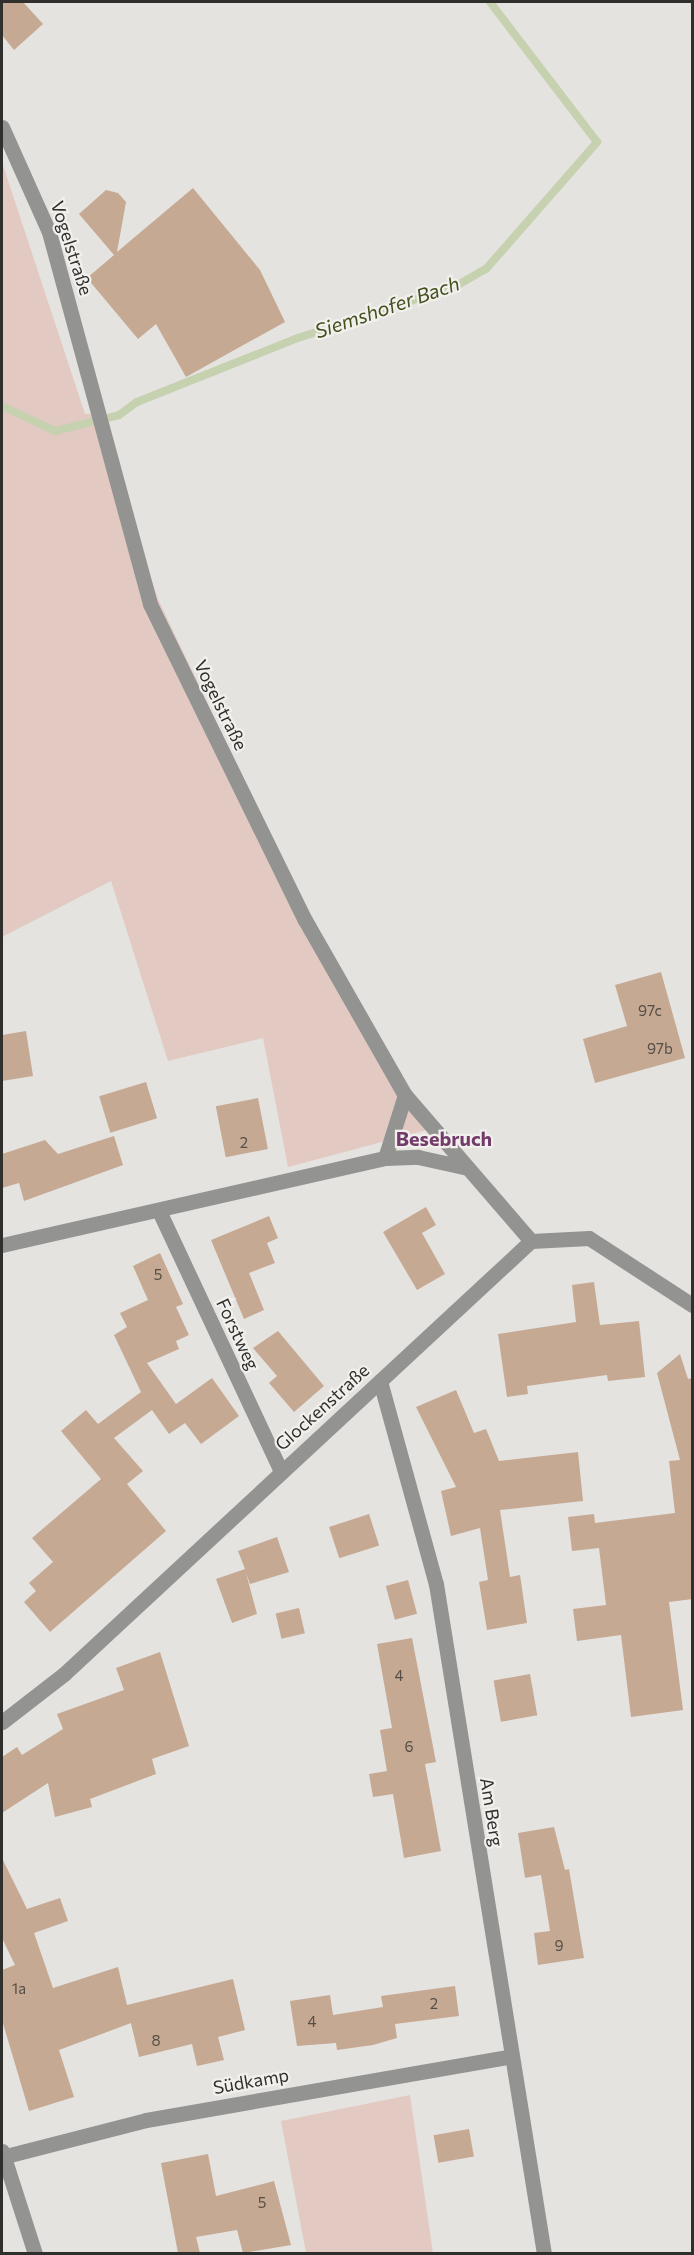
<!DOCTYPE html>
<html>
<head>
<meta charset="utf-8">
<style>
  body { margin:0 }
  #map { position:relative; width:694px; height:2255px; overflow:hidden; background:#e5e3e0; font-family:Commissioner,sans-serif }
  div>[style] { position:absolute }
  .green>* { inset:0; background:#e2cac3 }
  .stream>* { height:8px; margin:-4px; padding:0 4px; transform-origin:4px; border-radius:4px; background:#c5d1af }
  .building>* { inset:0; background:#c6a993; transform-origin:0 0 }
  .minor>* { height:15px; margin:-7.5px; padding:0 7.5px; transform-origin:7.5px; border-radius:7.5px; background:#939391 }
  span { translate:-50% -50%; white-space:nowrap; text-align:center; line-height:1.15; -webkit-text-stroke:4.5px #f2f0ed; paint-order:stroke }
  .number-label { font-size:15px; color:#554e46 }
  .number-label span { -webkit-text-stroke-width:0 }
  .street-label { font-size:18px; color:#2f2f2d }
  .water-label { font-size:20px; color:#42501d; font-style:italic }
  .neighbourhood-label { font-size:20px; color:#723b69; font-weight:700 }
  .frame { position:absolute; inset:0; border:3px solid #2f2f2d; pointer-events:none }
</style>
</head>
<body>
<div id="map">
  <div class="green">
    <i style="clip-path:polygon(2px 162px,85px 414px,96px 413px,158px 599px,308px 914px,423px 1110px,438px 1127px,288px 1167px,263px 1038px,168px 1061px,111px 881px,2px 937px)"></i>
    <i style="clip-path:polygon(410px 2095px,433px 2253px,306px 2253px,281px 2121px)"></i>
  </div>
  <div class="stream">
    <i style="left:2px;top:406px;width:59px;rotate:25.3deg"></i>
    <i style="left:55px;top:431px;width:66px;rotate:-14deg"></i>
    <i style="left:119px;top:415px;width:22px;rotate:-36deg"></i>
    <i style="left:137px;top:402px;width:170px;rotate:-21.7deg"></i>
    <i style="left:295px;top:339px;width:169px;rotate:-18.2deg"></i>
    <i style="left:456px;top:286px;width:34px;rotate:-30deg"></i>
    <i style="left:486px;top:269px;width:169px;rotate:-48.8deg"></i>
    <i style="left:597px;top:142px;width:176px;rotate:-127.4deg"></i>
  </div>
  <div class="building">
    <i style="clip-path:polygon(2px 2px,23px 2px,43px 24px,14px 50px,2px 35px)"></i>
    <i style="clip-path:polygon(193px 188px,260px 270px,285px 322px,186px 377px,156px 324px,138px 339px,87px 278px,114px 255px,79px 214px,106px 190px,118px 193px,126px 202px,117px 252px)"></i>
    <i style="clip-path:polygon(661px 972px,685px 1058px,595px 1083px,583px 1039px,627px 1026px,615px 985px)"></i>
    <i style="clip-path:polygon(26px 1031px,33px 1076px,2px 1081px,2px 1035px)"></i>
    <i style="left:146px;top:1082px;width:38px;height:49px;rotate:73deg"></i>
    <i style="left:258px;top:1098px;width:52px;height:43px;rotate:79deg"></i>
    <i style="clip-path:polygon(114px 1136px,123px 1165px,24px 1201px,19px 1183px,2px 1188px,2px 1154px,45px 1140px,58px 1154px)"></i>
    <i style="clip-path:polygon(426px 1207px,436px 1225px,422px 1233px,445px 1274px,417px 1290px,383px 1232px)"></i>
    <i style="clip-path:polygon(269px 1216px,278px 1238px,267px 1243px,275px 1263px,249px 1273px,264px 1310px,244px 1319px,211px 1240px)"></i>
    <i style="clip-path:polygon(160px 1253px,183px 1304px,176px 1307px,189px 1335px,176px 1341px,179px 1349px,147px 1363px,176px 1404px,212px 1378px,239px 1416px,201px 1444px,185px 1423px,169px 1434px,152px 1410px,114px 1438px,143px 1471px,127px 1484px,166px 1531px,50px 1632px,24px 1602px,36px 1591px,29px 1583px,53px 1562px,32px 1538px,101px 1479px,61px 1431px,86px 1410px,98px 1424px,141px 1392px,114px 1335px,127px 1327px,120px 1313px,148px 1300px,133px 1266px)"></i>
    <i style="clip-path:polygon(594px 1282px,600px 1325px,639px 1321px,645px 1377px,608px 1381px,607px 1375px,527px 1386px,528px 1394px,507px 1397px,498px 1334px,576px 1322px,572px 1285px)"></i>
    <i style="clip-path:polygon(278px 1331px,324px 1386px,294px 1412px,269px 1383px,277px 1376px,253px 1348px)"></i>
    <i style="clip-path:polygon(680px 1354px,688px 1379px,693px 1378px,693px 1599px,669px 1602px,683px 1710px,631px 1717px,621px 1635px,577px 1641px,573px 1609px,606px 1605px,599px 1548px,572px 1551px,568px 1517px,594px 1514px,595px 1523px,675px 1513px,669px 1461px,680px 1460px,657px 1373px)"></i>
    <i style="clip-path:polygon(456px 1390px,474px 1433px,486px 1429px,499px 1461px,578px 1452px,583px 1501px,500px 1510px,510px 1577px,520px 1575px,527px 1623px,487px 1630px,479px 1582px,488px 1580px,480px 1528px,451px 1536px,441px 1491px,456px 1487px,416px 1407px)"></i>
    <i style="left:369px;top:1514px;width:33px;height:42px;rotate:72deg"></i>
    <i style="clip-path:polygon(277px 1537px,289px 1572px,250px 1584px,246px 1573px,257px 1614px,232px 1623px,216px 1579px,245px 1569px,238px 1551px)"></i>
    <i style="left:408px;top:1580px;width:35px;height:23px;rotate:75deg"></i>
    <i style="left:299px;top:1608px;width:26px;height:24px;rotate:77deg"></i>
    <i style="clip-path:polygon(412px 1638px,436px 1762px,425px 1764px,441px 1851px,404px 1858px,393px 1794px,373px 1797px,369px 1774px,387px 1771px,380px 1730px,392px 1728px,377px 1644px)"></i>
    <i style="clip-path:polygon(160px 1652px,189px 1746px,152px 1759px,156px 1774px,90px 1799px,92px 1807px,55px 1817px,48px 1783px,2px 1813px,2px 1757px,17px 1747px,22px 1755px,63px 1729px,57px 1714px,124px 1690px,116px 1668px)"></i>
    <i style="left:530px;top:1674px;width:42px;height:37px;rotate:80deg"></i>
    <i style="clip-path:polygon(554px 1827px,565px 1870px,569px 1869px,584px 1958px,538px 1965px,534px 1933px,550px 1931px,541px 1875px,525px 1878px,518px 1833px)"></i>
    <i style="clip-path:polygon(2px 1858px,27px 1909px,60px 1898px,68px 1921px,34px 1933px,53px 1988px,118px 1967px,127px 2005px,233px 1979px,245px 2030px,218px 2037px,224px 2060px,197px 2066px,192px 2044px,139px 2057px,129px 2015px,131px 2023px,59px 2050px,74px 2097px,29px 2111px,2px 2020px,2px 1970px,15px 1965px,2px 1938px)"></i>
    <i style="clip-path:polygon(455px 1986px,459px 2016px,395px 2024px,397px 2038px,373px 2045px,337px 2050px,336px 2043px,297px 2046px,290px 2001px,330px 1995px,333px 2015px,383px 2007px,381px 1996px)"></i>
    <i style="left:469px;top:2129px;width:28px;height:36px;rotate:80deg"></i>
    <i style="clip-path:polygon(208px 2154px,216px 2196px,274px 2181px,291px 2245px,243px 2253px,237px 2230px,196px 2237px,200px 2253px,178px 2253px,161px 2163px)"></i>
  </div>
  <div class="minor">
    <i style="left:2px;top:127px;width:115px;rotate:65.9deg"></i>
    <i style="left:49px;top:232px;width:385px;rotate:74.8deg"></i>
    <i style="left:150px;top:604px;width:352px;rotate:63.9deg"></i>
    <i style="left:305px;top:920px;width:202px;rotate:60.3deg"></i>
    <i style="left:405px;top:1095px;width:193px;rotate:49.2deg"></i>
    <i style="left:385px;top:1158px;width:33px;rotate:-2deg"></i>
    <i style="left:418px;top:1157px;width:51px;rotate:12.4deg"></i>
    <i style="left:160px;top:1213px;width:285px;rotate:64.9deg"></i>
    <i style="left:2px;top:1245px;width:393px;rotate:-12.8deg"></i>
    <i style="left:385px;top:1158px;width:66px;rotate:-72.4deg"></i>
    <i style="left:380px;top:1381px;width:211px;rotate:74.6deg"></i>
    <i style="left:436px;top:1584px;width:679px;rotate:80.84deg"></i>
    <i style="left:2px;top:1722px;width:78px;rotate:-37.7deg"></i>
    <i style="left:64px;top:1674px;width:637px;rotate:-42.84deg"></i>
    <i style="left:531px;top:1241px;width:58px;rotate:-3deg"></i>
    <i style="left:589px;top:1238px;width:123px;rotate:33deg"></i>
    <i style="left:2px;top:2151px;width:108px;rotate:72.2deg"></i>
    <i style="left:2px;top:2157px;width:149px;rotate:-14.4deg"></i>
    <i style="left:146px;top:2120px;width:371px;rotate:-9.9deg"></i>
  </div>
  <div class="number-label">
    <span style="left:650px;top:1011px">97c</span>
    <span style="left:660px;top:1049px">97b</span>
    <span style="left:244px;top:1143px">2</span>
    <span style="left:158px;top:1275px">5</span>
    <span style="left:399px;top:1676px">4</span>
    <span style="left:409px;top:1747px">6</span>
    <span style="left:559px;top:1946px">9</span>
    <span style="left:19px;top:1989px">1a</span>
    <span style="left:434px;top:2004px">2</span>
    <span style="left:312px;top:2022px">4</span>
    <span style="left:156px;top:2041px">8</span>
    <span style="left:262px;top:2203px">5</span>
  </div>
  <div class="street-label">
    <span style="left:72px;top:248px;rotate:72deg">Vogelstraße</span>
    <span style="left:221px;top:705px;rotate:64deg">Vogelstraße</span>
    <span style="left:238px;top:1334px;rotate:65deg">Forstweg</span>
    <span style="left:322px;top:1407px;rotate:-42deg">Glockenstraße</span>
    <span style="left:492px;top:1812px;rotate:81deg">Am Berg</span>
    <span style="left:251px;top:2081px;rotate:-10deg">Südkamp</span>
  </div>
  <div class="water-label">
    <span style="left:387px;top:307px;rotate:-19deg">Siemshofer Bach</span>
  </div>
  <div class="neighbourhood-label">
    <span style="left:444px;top:1138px">Besebruch</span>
  </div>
  <div class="frame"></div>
</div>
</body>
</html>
